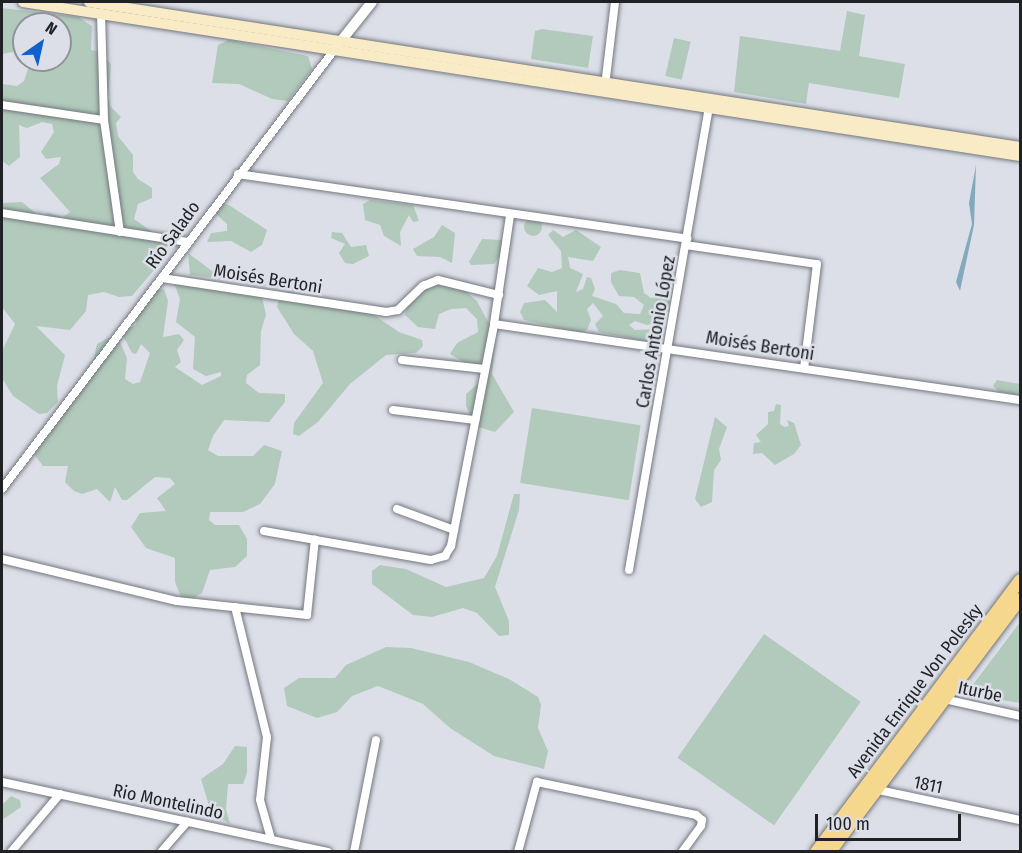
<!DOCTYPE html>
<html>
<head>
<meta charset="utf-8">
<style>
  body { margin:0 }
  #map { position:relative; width:1022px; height:853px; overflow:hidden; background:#dcdfe8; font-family:"Fira Sans Condensed",sans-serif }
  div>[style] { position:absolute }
  .green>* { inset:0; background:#b1cabb; transform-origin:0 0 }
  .round { border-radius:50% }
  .water>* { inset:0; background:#83a9bc }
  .roads { filter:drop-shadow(0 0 2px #73777e) drop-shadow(0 0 2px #73777e) }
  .minor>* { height:8px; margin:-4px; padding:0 4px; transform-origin:4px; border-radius:4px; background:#fff }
  .tertiary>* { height:10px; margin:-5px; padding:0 5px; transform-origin:5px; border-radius:5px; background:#fff }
  .secondary>* { height:10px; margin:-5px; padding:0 5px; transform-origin:5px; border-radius:5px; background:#faebc7 }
  .primary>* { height:12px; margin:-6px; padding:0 6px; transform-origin:6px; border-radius:6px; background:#f5d78e }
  span { translate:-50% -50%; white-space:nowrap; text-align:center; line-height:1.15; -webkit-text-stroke:5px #dcdfe8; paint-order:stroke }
  .street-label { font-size:18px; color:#1f2124 }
  .frame { position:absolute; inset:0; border:3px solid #1f2124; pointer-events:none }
  .north { position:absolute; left:12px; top:12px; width:60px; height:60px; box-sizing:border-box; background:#dcdfe8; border:2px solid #90939a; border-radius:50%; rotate:34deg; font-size:16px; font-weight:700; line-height:24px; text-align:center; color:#1f2124 }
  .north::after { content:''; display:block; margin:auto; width:21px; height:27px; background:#0f61cb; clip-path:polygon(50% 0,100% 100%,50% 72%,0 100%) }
  .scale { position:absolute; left:815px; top:814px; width:146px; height:27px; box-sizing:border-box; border:3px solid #1f2124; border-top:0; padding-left:8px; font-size:18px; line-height:21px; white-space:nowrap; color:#1f2124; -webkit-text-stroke:4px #dcdfe8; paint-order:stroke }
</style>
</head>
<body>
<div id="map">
  <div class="green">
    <i style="clip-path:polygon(2px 8px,78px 17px,92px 26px,91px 50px,100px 52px,111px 65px,108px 97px,110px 106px,121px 117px,116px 123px,118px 136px,133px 155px,133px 172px,138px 179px,152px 188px,152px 198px,138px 204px,134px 219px,167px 242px,164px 258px,132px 296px,119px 297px,104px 292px,88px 295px,86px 311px,70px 330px,36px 326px,65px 355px,57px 386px,58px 402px,47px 413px,39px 414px,13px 396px,2px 378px,2px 351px,15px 324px,2px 307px,2px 203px,22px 202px,40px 217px,48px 213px,63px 217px,70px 212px,40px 178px,59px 164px,61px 157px,46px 159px,41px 152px,54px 132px,52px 124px,42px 122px,27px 128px,19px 125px,20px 157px,9px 166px,2px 161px,2px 84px,17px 86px,24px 81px,31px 60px,60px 60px,60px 24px,24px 24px,24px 50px,2px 54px)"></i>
    <i style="clip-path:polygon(847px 11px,865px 15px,859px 56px,905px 64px,899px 98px,809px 83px,806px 104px,734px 92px,740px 36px,840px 51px)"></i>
    <i style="clip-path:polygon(542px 29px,593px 36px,588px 68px,531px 59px,535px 31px)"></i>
    <i style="left:674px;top:38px;width:17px;height:39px;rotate:13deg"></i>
    <i style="clip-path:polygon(229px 40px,308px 56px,312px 69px,288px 101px,272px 99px,239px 84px,212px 83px,218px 45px)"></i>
    <i style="clip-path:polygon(370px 200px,413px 205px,419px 221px,413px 222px,409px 215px,400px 232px,401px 246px,384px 236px,380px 225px,365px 220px,363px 204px)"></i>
    <i style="clip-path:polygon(218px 202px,229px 205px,267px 230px,262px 245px,251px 252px,231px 241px,207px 242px,211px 233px,227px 231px,227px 224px,215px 213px)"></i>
    <i class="round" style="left:524px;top:218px;width:18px;height:18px"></i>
    <i style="clip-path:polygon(442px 225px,455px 233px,452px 263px,440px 257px,417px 256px,413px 249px,434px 237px)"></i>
    <i style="clip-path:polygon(553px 230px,563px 237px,576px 230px,601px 247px,593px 261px,568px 257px,570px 268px,583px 274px,576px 292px,583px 289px,587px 277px,591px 278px,595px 289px,592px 296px,616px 304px,624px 313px,640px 314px,644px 305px,634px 297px,619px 296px,611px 282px,611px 273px,620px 270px,640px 273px,644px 293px,651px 298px,659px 296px,665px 282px,670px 283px,674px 290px,664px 322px,647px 325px,635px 321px,629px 325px,635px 330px,659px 329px,663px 339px,655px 343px,599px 332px,595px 324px,603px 316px,593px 303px,587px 309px,591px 320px,587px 330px,580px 333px,524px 320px,520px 312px,524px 303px,545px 300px,557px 312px,557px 291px,539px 295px,527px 286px,538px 268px,552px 272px,562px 268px,561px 251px,548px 235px)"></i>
    <i style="clip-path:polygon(332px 232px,342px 233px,351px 247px,366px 245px,369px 256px,353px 264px,345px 263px,339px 253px,345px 244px,331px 238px)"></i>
    <i style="clip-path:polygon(482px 239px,502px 240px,508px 245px,508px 263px,499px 257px,494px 264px,471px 265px,469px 262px)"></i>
    <i style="clip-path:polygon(188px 253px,212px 271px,219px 267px,229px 272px,239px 267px,242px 281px,190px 275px)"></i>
    <i style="clip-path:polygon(441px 281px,462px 288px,477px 301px,496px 337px,492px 374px,514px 412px,495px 432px,475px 426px,466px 406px,466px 394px,482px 380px,482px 373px,450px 354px,457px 343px,478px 332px,477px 319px,466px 308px,451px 309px,439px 314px,435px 329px,418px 327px,405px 315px,408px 304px,424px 283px)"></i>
    <i style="clip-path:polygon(174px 283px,262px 297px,266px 315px,261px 331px,260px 365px,247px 375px,246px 383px,259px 393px,285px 394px,285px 402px,269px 422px,224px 420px,213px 436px,208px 450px,218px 456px,253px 456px,264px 445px,282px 451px,275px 484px,260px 504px,243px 512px,210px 512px,209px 520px,215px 525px,239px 525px,247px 539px,247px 556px,235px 567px,210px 570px,202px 593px,189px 601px,181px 597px,175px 582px,175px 558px,146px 548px,131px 527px,140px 513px,166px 511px,157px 498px,175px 484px,170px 478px,155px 477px,127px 500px,122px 500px,115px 487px,110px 502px,97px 489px,82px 494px,74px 491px,65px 482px,68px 466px,43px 466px,34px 454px,92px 368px,97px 344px,108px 338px,120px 342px,127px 358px,125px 379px,133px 384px,140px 382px,150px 353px,141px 344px,136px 354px,132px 353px,121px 332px,136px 325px,137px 310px,156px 290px,164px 289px,168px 301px,163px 337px,179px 334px,184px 340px,177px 350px,181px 362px,175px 367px,202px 385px,221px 376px,221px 372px,206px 376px,193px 369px,195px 337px,176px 322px,180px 299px)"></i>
    <i style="clip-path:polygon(290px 291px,313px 300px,367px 310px,399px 332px,422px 340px,423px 346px,416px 353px,386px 355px,350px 384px,318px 422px,299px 436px,293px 434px,294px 423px,323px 383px,313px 351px,294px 334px,277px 307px,280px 294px)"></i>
    <i style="clip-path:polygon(997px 380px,1020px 384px,1020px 395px,999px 392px,993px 386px)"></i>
    <i style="clip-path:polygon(776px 404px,781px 405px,780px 424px,784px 427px,789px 426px,787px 420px,794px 423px,801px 445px,794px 454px,775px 465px,762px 453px,753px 454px,754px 443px,761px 442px,756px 435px,768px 424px,768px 412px,774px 411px)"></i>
    <i style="left:532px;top:408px;width:110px;height:76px;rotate:9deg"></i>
    <i style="clip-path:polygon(715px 417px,727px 427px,719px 449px,721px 460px,714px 470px,712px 502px,701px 507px,695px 499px)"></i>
    <i style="clip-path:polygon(514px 494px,520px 494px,519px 510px,495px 587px,509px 621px,509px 635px,499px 636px,477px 613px,463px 608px,432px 617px,413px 615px,372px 584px,372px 571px,380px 565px,406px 569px,446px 587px,484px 578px,497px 556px)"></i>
    <i style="clip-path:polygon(1020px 622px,1020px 703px,966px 694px)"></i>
    <i style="left:764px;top:634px;width:118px;height:151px;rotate:35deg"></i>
    <i style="clip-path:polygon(386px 647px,411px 648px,469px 662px,509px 679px,538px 697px,541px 705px,538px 728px,548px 751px,544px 769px,494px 756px,450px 728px,423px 704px,378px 686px,352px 696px,337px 712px,317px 718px,287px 706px,284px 688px,299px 678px,335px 678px,346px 665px)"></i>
    <i style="clip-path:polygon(235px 746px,247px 747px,247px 773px,243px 784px,228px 784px,226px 809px,230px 824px,211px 812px,201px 779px,223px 764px)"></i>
    <i style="clip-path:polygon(11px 796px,20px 800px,21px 807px,2px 820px,2px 805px)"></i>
  </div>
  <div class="water">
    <i style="clip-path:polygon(976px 165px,974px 225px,960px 291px,956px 282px,972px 224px,969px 203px)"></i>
  </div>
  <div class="roads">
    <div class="minor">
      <i style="left:101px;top:13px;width:107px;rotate:88.4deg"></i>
      <i style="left:104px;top:120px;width:113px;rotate:81.9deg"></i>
      <i style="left:605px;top:86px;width:85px;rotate:-83.2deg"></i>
      <i style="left:2px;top:105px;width:103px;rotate:8.4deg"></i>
      <i style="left:238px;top:174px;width:454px;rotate:8.2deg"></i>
      <i style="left:2px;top:213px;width:187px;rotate:8.9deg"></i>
      <i style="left:686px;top:245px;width:132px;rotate:8.3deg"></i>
      <i style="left:817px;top:264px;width:105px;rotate:97.1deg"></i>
      <i style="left:162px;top:278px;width:227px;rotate:8.6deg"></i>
      <i style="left:386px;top:312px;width:12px;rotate:-9deg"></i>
      <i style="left:398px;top:310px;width:35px;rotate:-44deg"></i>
      <i style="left:423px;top:286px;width:16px;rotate:-22deg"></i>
      <i style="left:438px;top:280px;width:63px;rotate:13.8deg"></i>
      <i style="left:494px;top:324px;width:531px;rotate:8.22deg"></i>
      <i style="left:402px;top:360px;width:83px;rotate:6.2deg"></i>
      <i style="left:393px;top:410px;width:83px;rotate:7deg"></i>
      <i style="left:2px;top:489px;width:552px;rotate:-52.88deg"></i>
      <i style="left:397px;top:509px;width:61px;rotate:20.2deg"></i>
      <i style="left:264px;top:531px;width:169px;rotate:9.9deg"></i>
      <i style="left:431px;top:560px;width:15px;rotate:-16deg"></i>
      <i style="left:445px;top:556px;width:12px;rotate:-59deg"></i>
      <i style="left:451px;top:546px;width:226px;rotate:-79deg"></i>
      <i style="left:494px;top:324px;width:109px;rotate:-81.6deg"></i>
      <i style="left:2px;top:559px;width:180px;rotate:13.5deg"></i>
      <i style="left:177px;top:601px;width:131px;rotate:6.1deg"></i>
      <i style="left:307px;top:615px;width:76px;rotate:-84deg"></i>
      <i style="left:629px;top:570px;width:471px;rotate:-80.2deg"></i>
      <i style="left:235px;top:607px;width:134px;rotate:76.2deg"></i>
      <i style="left:267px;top:737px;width:63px;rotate:96.3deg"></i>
      <i style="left:260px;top:800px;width:41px;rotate:74.2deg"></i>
      <i style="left:944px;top:699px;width:78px;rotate:12.6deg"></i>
      <i style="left:2px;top:782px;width:333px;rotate:12.1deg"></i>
      <i style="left:874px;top:789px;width:149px;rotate:12deg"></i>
      <i style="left:11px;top:852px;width:76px;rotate:-49.8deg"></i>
      <i style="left:161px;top:852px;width:40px;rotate:-49deg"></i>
      <i style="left:354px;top:852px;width:114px;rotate:-78.9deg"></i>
      <i style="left:518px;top:852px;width:73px;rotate:-74.8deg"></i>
      <i style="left:537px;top:782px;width:162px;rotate:11.7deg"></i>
      <i style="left:696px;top:815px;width:8px;rotate:40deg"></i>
      <i style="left:702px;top:820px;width:6px;rotate:99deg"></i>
      <i style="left:701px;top:826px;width:32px;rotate:126deg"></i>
    </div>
    <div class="tertiary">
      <i style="left:337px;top:46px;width:56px;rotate:-51.5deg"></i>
    </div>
    <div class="secondary">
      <i style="left:23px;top:2px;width:1009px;rotate:8.78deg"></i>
      <i style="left:89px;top:2px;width:942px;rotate:8.85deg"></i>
    </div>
    <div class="primary">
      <i style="left:816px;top:852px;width:340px;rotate:-53.1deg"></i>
      <i style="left:830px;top:852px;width:316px;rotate:-53.1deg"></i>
    </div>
  </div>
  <div class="street-label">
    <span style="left:173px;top:235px;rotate:-54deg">Río Salado</span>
    <span style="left:268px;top:279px;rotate:9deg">Moisés Bertoni</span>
    <span style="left:656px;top:332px;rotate:-80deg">Carlos Antonio López</span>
    <span style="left:760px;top:346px;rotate:9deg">Moisés Bertoni</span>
    <span style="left:915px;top:691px;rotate:-53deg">Avenida Enrique Von Polesky</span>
    <span style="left:980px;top:692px;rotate:12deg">Iturbe</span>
    <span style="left:928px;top:785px;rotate:12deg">1811</span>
    <span style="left:168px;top:802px;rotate:12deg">Rio Montelindo</span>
  </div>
  <div class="frame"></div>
  <div class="north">N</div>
  <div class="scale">100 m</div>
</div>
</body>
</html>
